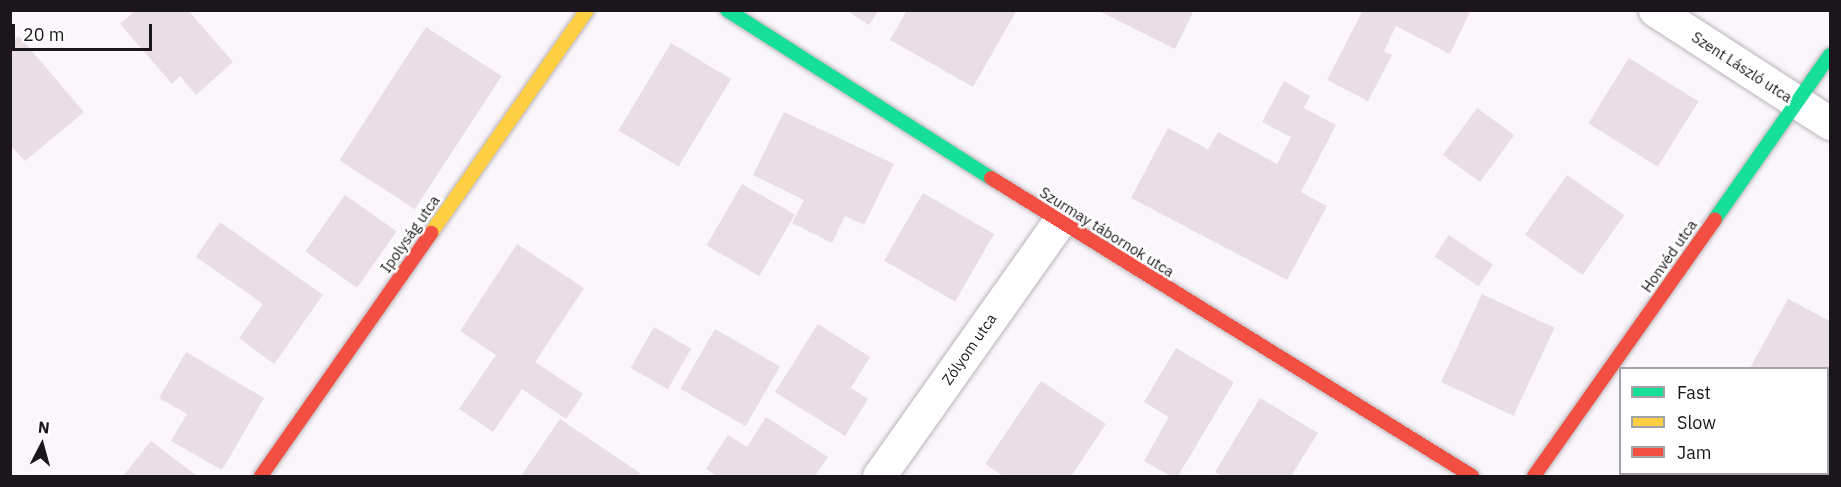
<!DOCTYPE html>
<html>
<head>
<meta charset="utf-8">
<style>
  body { margin:0 }
  #map { position:relative; width:1841px; height:487px; overflow:hidden; background:#fbf6fb; font-family:"IBM Plex Sans",sans-serif }
  div>[style] { position:absolute }
  .building>* { inset:0; background:#e9dee4; transform-origin:0 0 }
  .roads { filter:drop-shadow(0 0 2px #b8b4b8) drop-shadow(0 0 2px #b8b4b8) }
  .street>* { height:33px; margin:-16.5px; padding:0 16.5px; transform-origin:16.5px; border-radius:16.5px; background:#fefefe }
  .fast>* { height:14px; margin:-7px; padding:0 7px; transform-origin:7px; border-radius:7px; background:#16e098 }
  .slow>* { height:14px; margin:-7px; padding:0 7px; transform-origin:7px; border-radius:7px; background:#ffcf43 }
  .jam>* { height:14px; margin:-7px; padding:0 7px; transform-origin:7px; border-radius:7px; background:#f24e42 }
  span { translate:-50% -50%; white-space:nowrap; text-align:center; line-height:1.15; -webkit-text-stroke:5px #fff; paint-order:stroke }
  .street-label { font-size:15px; color:#1a161b }
  .frame { position:absolute; inset:0; border:12px solid #1a161b; pointer-events:none }
  .legend { position:absolute; left:1619px; top:367px; width:210px; height:108px; box-sizing:border-box; background:#fff; border:2px solid #a3a2a4; margin:0; padding:8px 10px; list-style:none; font-size:18px; color:#1a161b }
  .legend li { display:flex; align-items:center; gap:12px; height:30px }
  .legend b { width:30px; border:2px solid #a3a2a4 }
  .north { position:absolute; left:12px; top:415px; width:60px; height:60px; -webkit-text-stroke:4px #fff; paint-order:stroke; rotate:6deg; font-size:16px; font-weight:700; line-height:24px; text-align:center; color:#1a161b }
  .north::after { content:''; display:block; margin:auto; width:21px; height:27px; background:#1a161b; clip-path:polygon(50% 0,100% 100%,50% 72%,0 100%) }
  .scale { position:absolute; left:12px; top:24px; width:140px; height:27px; box-sizing:border-box; border:3px solid #1a161b; border-top:0; padding-left:8px; font-size:18px; line-height:21px; white-space:nowrap; color:#1a161b; -webkit-text-stroke:4px #fff; paint-order:stroke }
</style>
</head>
<body>
<div id="map">
  <div class="building">
    <i style="clip-path:polygon(136px 10px,188px 10px,233px 62px,196px 95px,180px 76px,172px 84px,120px 24px)"></i>
    <i style="clip-path:polygon(846px 10px,879px 10px,869px 25px)"></i>
    <i style="clip-path:polygon(907px 10px,1017px 10px,973px 87px,890px 40px)"></i>
    <i style="clip-path:polygon(1097px 10px,1194px 10px,1175px 49px)"></i>
    <i style="clip-path:polygon(1363px 10px,1471px 10px,1450px 54px,1396px 26px,1384px 51px,1392px 55px,1368px 101px,1327px 80px)"></i>
    <i style="left:426px;top:27px;width:90px;height:159px;rotate:33deg"></i>
    <i style="clip-path:polygon(19px 36px,84px 112px,25px 161px,10px 145px,10px 43px)"></i>
    <i style="left:671px;top:43px;width:70px;height:102px;rotate:31deg"></i>
    <i style="left:1629px;top:58px;width:82px;height:77px;rotate:32deg"></i>
    <i style="clip-path:polygon(1284px 81px,1310px 96px,1304px 108px,1336px 125px,1301px 192px,1327px 206px,1287px 280px,1131px 198px,1168px 128px,1208px 149px,1218px 132px,1277px 164px,1291px 137px,1262px 122px)"></i>
    <i style="left:1477px;top:108px;width:46px;height:58px;rotate:36deg"></i>
    <i style="clip-path:polygon(784px 112px,894px 164px,864px 225px,845px 216px,832px 243px,792px 223px,804px 200px,753px 175px)"></i>
    <i style="left:1567px;top:175px;width:70px;height:73px;rotate:35deg"></i>
    <i style="left:742px;top:184px;width:61px;height:71px;rotate:30deg"></i>
    <i style="left:923px;top:193px;width:82px;height:78px;rotate:30deg"></i>
    <i style="left:345px;top:195px;width:63px;height:69px;rotate:35deg"></i>
    <i style="clip-path:polygon(220px 222px,323px 295px,274px 364px,239px 338px,263px 304px,196px 257px)"></i>
    <i style="left:1449px;top:235px;width:53px;height:26px;rotate:34deg"></i>
    <i style="clip-path:polygon(517px 244px,584px 288px,535px 362px,583px 394px,566px 419px,522px 389px,493px 432px,459px 409px,496px 355px,460px 331px)"></i>
    <i style="left:1482px;top:294px;width:80px;height:97px;rotate:25deg"></i>
    <i style="clip-path:polygon(1788px 299px,1830px 321px,1830px 381px,1828px 386px,1828px 368px,1750px 368px)"></i>
    <i style="clip-path:polygon(818px 324px,870px 357px,851px 388px,868px 399px,845px 436px,775px 392px)"></i>
    <i style="left:654px;top:327px;width:43px;height:47px;rotate:30deg"></i>
    <i style="left:715px;top:329px;width:75px;height:69px;rotate:30deg"></i>
    <i style="clip-path:polygon(1176px 348px,1234px 382px,1178px 476px,1171px 476px,1144px 461px,1169px 417px,1144px 402px)"></i>
    <i style="clip-path:polygon(186px 352px,264px 398px,222px 470px,171px 441px,187px 414px,159px 398px)"></i>
    <i style="clip-path:polygon(1041px 381px,1106px 424px,1072px 475px,1075px 476px,1003px 476px,985px 464px)"></i>
    <i style="clip-path:polygon(1260px 398px,1318px 433px,1291px 476px,1222px 476px,1215px 472px)"></i>
    <i style="clip-path:polygon(1828px 408px,1830px 409px,1830px 435px,1828px 441px)"></i>
    <i style="clip-path:polygon(766px 417px,828px 457px,815px 476px,717px 476px,706px 469px,728px 435px,747px 447px)"></i>
    <i style="clip-path:polygon(560px 419px,640px 473px,638px 476px,521px 476px)"></i>
    <i style="clip-path:polygon(151px 441px,197px 476px,123px 476px)"></i>
    <i style="left:1670px;top:474px;width:103px;height:3px"></i>
  </div>
  <div class="roads">
    <div class="street">
      <i style="left:1655px;top:10px;width:208px;rotate:32.9deg"></i>
      <i style="left:879px;top:476px;width:311px;rotate:-54.7deg"></i>
    </div>
    <div class="fast">
      <i style="left:727px;top:10px;width:313px;rotate:32.5deg"></i>
      <i style="left:1715px;top:219px;width:200px;rotate:-55deg"></i>
    </div>
    <div class="slow">
      <i style="left:431px;top:233px;width:272px;rotate:-55deg"></i>
    </div>
    <div class="jam">
      <i style="left:991px;top:178px;width:566px;rotate:31.78deg"></i>
      <i style="left:261px;top:476px;width:297px;rotate:-55deg"></i>
      <i style="left:1534px;top:476px;width:314px;rotate:-54.8deg"></i>
    </div>
  </div>
  <div class="street-label">
    <span style="left:1742px;top:67px;rotate:33deg">Szent László utca</span>
    <span style="left:1107px;top:232px;rotate:32deg">Szurmay tábornok utca</span>
    <span style="left:410px;top:234px;rotate:-55deg">Ipolyság utca</span>
    <span style="left:1669px;top:256px;rotate:-55deg">Honvéd utca</span>
    <span style="left:969px;top:349px;rotate:-55deg">Zólyom utca</span>
  </div>
  <div class="frame"></div>
  <ul class="legend">
  <li><b style="height:8px;background:#16e098"></b>Fast</li>
  <li><b style="height:8px;background:#ffcf43"></b>Slow</li>
  <li><b style="height:8px;background:#f24e42"></b>Jam</li>
  </ul>
  <div class="north">N</div>
  <div class="scale">20 m</div>
</div>
</body>
</html>
